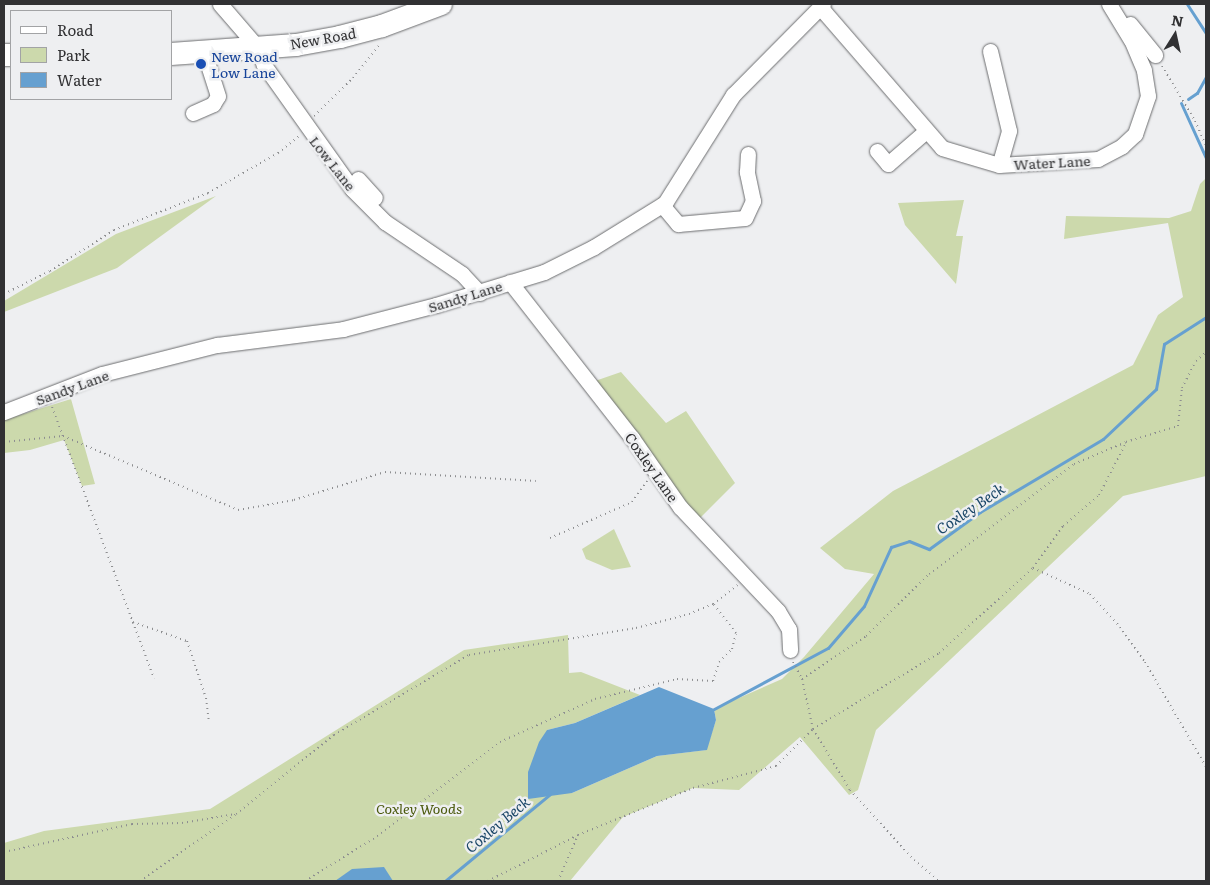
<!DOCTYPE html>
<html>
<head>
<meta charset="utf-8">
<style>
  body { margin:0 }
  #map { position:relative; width:1210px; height:885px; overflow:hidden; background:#eeeff1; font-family:Literata,serif }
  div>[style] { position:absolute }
  .green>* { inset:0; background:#ccd9ac }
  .water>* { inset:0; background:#66a0d0 }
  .stream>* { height:3px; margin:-1.5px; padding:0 1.5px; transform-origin:1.5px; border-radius:1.5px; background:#66a0d0 }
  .path>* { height:2px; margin-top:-1px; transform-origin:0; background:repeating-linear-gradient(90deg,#8d8e90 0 1px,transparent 0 5px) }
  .roads { filter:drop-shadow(0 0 1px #6c6d6f) drop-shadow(0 0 1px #6c6d6f) }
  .minor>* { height:15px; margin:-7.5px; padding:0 7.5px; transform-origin:7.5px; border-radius:7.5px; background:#fff }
  .highway>* { height:22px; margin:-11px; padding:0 11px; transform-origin:11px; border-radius:11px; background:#fff }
  .dots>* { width:14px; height:14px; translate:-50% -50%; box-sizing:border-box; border:2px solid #eeeff1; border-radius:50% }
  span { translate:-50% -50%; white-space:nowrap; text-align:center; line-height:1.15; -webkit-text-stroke:5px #eeeff1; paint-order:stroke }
  .street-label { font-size:14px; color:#313133 }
  .transit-label { font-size:14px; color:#164399 }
  .left { translate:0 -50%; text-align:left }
  .park-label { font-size:14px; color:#4a590b; font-style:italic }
  .water-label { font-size:15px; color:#1a4667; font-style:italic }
  .frame { position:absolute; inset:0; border:5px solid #313133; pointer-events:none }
  .legend { position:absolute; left:10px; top:10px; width:162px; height:90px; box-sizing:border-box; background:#eeeff1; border:1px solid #a2a3a5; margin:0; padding:6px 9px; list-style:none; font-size:15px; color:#313133 }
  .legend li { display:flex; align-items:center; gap:10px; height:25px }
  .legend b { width:25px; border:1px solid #a2a3a5 }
  .north { position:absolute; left:1150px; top:10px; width:50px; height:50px; -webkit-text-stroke:4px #eeeff1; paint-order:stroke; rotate:10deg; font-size:14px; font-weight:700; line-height:20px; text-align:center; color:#313133 }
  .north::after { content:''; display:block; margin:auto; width:18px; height:22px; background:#313133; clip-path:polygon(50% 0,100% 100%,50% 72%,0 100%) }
</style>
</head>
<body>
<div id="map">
  <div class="green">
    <i style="clip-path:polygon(1206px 178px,1206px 476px,1123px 496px,876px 730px,858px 790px,849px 795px,800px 737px,739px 790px,693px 788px,623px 817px,570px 881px,4px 881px,4px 843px,44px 831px,210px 809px,464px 650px,568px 635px,569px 673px,581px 672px,640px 695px,575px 723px,547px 730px,572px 793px,657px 756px,706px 750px,716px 720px,714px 709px,782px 679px,804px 657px,874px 574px,845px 569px,820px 548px,893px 491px,1133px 365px,1158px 315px,1183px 297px,1168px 223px,1064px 239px,1066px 216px,1169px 218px,1191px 211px,1200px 184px)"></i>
    <i style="clip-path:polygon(216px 196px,117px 268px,4px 312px,4px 301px,116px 234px)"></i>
    <i style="clip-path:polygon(964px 200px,956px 236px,963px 236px,956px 284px,905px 225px,898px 203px)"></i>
    <i style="clip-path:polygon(621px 372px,666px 423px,686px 411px,735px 483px,699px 519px,595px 381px)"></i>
    <i style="clip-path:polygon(71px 399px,95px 484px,82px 486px,64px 440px,30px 450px,4px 453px,4px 420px)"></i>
    <i style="clip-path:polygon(614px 529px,631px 567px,612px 570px,586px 559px,582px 549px)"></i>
  </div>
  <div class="water">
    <i style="clip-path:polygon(659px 687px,714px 709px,716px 720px,707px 750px,657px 756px,572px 793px,528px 799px,528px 772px,539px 742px,547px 730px,575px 723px)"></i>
    <i style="clip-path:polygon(384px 867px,393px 881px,335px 881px,352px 869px)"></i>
  </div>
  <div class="stream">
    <i style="left:1187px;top:4px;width:35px;rotate:57deg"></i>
    <i style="left:1188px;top:99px;width:11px;rotate:-34deg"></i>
    <i style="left:1197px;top:93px;width:18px;rotate:-61deg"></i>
    <i style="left:1181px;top:103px;width:60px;rotate:65.6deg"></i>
    <i style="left:714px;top:709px;width:129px;rotate:-28.2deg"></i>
    <i style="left:828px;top:648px;width:55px;rotate:-49.4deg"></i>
    <i style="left:864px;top:606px;width:65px;rotate:-65.4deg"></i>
    <i style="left:891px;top:547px;width:19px;rotate:-18deg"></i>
    <i style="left:909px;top:541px;width:22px;rotate:22deg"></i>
    <i style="left:929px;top:549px;width:63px;rotate:-36deg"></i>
    <i style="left:980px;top:512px;width:143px;rotate:-30.7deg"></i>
    <i style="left:1103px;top:439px;width:73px;rotate:-43.3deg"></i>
    <i style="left:1156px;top:389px;width:46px;rotate:-79.9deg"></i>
    <i style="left:1164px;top:344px;width:50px;rotate:-32.7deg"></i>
    <i style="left:445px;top:881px;width:136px;rotate:-39.6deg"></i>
  </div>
  <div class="path">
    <i style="left:1162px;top:66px;width:64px;rotate:59deg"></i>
    <i style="left:1195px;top:121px;width:27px;rotate:66deg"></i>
    <i style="left:314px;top:116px;width:54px;rotate:-44.3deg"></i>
    <i style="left:353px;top:78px;width:43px;rotate:-51.5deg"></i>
    <i style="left:4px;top:294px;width:51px;rotate:-26.6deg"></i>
    <i style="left:50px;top:271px;width:76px;rotate:-32.6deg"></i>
    <i style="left:114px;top:230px;width:101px;rotate:-21.5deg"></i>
    <i style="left:208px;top:193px;width:81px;rotate:-29.7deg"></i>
    <i style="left:278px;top:153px;width:28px;rotate:-39deg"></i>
    <i style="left:52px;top:407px;width:290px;rotate:69.4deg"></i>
    <i style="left:4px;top:442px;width:59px;rotate:-5.8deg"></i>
    <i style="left:63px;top:436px;width:190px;rotate:22.9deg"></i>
    <i style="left:238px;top:510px;width:57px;rotate:-10.1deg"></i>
    <i style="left:294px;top:500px;width:95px;rotate:-17.1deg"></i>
    <i style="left:385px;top:472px;width:151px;rotate:3.4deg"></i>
    <i style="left:550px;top:538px;width:90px;rotate:-23.7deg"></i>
    <i style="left:632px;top:502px;width:26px;rotate:-54deg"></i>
    <i style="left:1033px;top:568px;width:52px;rotate:-54.5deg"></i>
    <i style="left:1063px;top:526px;width:48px;rotate:-40.7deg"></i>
    <i style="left:1099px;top:495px;width:59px;rotate:-62.6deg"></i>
    <i style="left:133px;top:622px;width:57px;rotate:19.4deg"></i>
    <i style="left:187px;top:641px;width:60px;rotate:71.6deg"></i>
    <i style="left:206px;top:698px;width:25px;rotate:83deg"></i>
    <i style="left:793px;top:662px;width:19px;rotate:62deg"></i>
    <i style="left:802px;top:679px;width:51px;rotate:77.6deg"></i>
    <i style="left:813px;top:729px;width:147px;rotate:-31.1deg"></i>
    <i style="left:939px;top:653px;width:127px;rotate:-42.1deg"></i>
    <i style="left:1033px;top:568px;width:63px;rotate:24.5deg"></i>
    <i style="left:1090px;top:594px;width:45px;rotate:47.7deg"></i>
    <i style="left:1120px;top:627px;width:43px;rotate:54.5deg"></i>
    <i style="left:1145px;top:662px;width:121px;rotate:59.8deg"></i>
    <i style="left:802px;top:679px;width:77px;rotate:-33.9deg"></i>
    <i style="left:866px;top:636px;width:88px;rotate:-44.5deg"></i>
    <i style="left:929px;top:574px;width:182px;rotate:-37.2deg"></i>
    <i style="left:1074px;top:464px;width:56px;rotate:-22.9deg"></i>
    <i style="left:1126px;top:442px;width:54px;rotate:-17.1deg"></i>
    <i style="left:1178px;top:426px;width:38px;rotate:-84deg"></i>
    <i style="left:1182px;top:388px;width:30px;rotate:-63deg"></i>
    <i style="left:1196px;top:361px;width:13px;rotate:-42deg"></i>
    <i style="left:4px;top:852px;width:131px;rotate:-12.3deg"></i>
    <i style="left:132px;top:824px;width:50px;rotate:-1.1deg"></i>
    <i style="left:182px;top:823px;width:54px;rotate:-9.6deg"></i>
    <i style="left:140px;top:881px;width:117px;rotate:-34.9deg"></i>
    <i style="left:236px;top:814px;width:126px;rotate:-38.9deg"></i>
    <i style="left:334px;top:735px;width:157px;rotate:-30.7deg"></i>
    <i style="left:469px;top:655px;width:169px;rotate:-9.2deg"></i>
    <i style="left:636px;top:628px;width:55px;rotate:-14.8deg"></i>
    <i style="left:689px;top:614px;width:26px;rotate:-23deg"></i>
    <i style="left:713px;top:604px;width:31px;rotate:-38deg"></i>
    <i style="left:305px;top:881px;width:80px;rotate:-31.7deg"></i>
    <i style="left:373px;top:839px;width:160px;rotate:-37.4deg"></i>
    <i style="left:500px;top:742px;width:104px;rotate:-24.4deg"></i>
    <i style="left:595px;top:699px;width:84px;rotate:-13.7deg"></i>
    <i style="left:677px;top:679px;width:36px;rotate:3deg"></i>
    <i style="left:713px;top:681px;width:20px;rotate:-72deg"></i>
    <i style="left:719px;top:662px;width:18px;rotate:-45deg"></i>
    <i style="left:732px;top:649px;width:16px;rotate:-76deg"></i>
    <i style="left:736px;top:633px;width:37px;rotate:-128deg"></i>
    <i style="left:488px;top:881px;width:101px;rotate:-27.1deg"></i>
    <i style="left:558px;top:881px;width:50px;rotate:-66.5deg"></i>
    <i style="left:578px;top:835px;width:124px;rotate:-22.2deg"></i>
    <i style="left:693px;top:788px;width:86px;rotate:-14.8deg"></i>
    <i style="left:776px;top:766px;width:52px;rotate:-45deg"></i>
    <i style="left:813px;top:729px;width:71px;rotate:58.8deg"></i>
    <i style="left:850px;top:790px;width:95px;rotate:47.6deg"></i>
    <i style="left:914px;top:860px;width:33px;rotate:40deg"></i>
  </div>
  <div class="roads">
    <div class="minor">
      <i style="left:220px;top:4px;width:58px;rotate:49.2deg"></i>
      <i style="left:258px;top:48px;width:18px;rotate:71deg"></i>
      <i style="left:264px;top:65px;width:152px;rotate:54.6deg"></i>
      <i style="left:352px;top:189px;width:47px;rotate:45deg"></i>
      <i style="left:385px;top:222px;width:93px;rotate:34deg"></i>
      <i style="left:462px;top:274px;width:26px;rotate:47deg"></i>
      <i style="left:820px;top:7px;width:186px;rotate:49.1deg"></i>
      <i style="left:942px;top:148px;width:59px;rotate:16.6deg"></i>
      <i style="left:999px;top:165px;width:99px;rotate:-3.5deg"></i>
      <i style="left:1098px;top:159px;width:27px;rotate:-28deg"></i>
      <i style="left:1122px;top:146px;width:18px;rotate:-43deg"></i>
      <i style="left:1135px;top:134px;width:40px;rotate:-71.1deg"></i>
      <i style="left:1148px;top:96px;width:26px;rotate:-99deg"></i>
      <i style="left:1144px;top:70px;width:33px;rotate:-113deg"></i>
      <i style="left:1131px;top:40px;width:42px;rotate:-121.4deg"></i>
      <i style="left:1130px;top:24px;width:40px;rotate:51deg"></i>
      <i style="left:990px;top:51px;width:82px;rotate:76.6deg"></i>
      <i style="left:1009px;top:131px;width:35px;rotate:106deg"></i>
      <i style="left:193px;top:113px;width:22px;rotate:-24deg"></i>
      <i style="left:213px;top:104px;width:9px;rotate:-58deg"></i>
      <i style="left:218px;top:96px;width:46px;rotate:-107.7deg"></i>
      <i style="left:877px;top:151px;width:17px;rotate:50deg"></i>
      <i style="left:888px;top:164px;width:50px;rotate:-41deg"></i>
      <i style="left:358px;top:179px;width:25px;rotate:48deg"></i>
      <i style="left:662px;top:205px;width:25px;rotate:50deg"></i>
      <i style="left:678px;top:224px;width:67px;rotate:-5.1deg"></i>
      <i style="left:745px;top:218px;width:19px;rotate:-65deg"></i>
      <i style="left:753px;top:201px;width:30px;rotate:-102deg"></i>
      <i style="left:747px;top:172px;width:18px;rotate:-87deg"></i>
      <i style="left:510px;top:282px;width:198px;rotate:52deg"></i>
      <i style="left:632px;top:438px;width:84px;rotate:55.2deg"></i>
      <i style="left:680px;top:507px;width:143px;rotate:46.7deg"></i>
      <i style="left:778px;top:611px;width:21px;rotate:59deg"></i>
      <i style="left:789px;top:629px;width:21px;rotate:87deg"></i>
      <i style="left:4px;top:412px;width:105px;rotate:-21.2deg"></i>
      <i style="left:102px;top:374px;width:119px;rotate:-14.2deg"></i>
      <i style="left:217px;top:345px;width:127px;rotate:-7.2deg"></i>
      <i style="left:343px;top:329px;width:96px;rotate:-14.5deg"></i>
      <i style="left:436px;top:305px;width:113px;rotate:-17deg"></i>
      <i style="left:544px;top:272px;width:56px;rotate:-26.6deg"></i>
      <i style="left:594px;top:247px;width:84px;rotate:-31.8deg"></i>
      <i style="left:665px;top:203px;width:128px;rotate:-57.8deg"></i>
      <i style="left:733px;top:95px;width:128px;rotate:-45.3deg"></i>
    </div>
    <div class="highway">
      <i style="left:171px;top:54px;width:125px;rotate:-4.1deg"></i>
      <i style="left:296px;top:45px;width:45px;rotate:-10.3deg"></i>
      <i style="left:340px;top:37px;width:43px;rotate:-14.7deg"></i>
      <i style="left:382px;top:26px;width:63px;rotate:-20.4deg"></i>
      <i style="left:4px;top:55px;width:7px"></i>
    </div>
  </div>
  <div class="dots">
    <i style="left:201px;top:64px;background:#1a4fb4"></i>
  </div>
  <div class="street-label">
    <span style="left:323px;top:38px;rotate:-10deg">New Road</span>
    <span style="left:1052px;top:162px;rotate:-3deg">Water Lane</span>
    <span style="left:333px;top:163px;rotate:52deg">Low Lane</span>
    <span style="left:465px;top:296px;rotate:-17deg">Sandy Lane</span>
    <span style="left:72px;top:387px;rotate:-20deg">Sandy Lane</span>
    <span style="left:652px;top:467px;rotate:55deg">Coxley Lane</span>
  </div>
  <div class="transit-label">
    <span class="left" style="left:211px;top:64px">New Road<br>Low Lane</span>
  </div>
  <div class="park-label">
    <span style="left:419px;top:808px">Coxley Woods</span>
  </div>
  <div class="water-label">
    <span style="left:970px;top:508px;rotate:-34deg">Coxley Beck</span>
    <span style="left:497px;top:824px;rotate:-40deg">Coxley Beck</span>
  </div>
  <div class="frame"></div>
  <ul class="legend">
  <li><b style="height:6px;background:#fff"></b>Road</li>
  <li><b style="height:14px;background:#ccd9ac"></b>Park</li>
  <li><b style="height:14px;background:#66a0d0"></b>Water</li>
  </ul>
  <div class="north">N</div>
</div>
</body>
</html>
